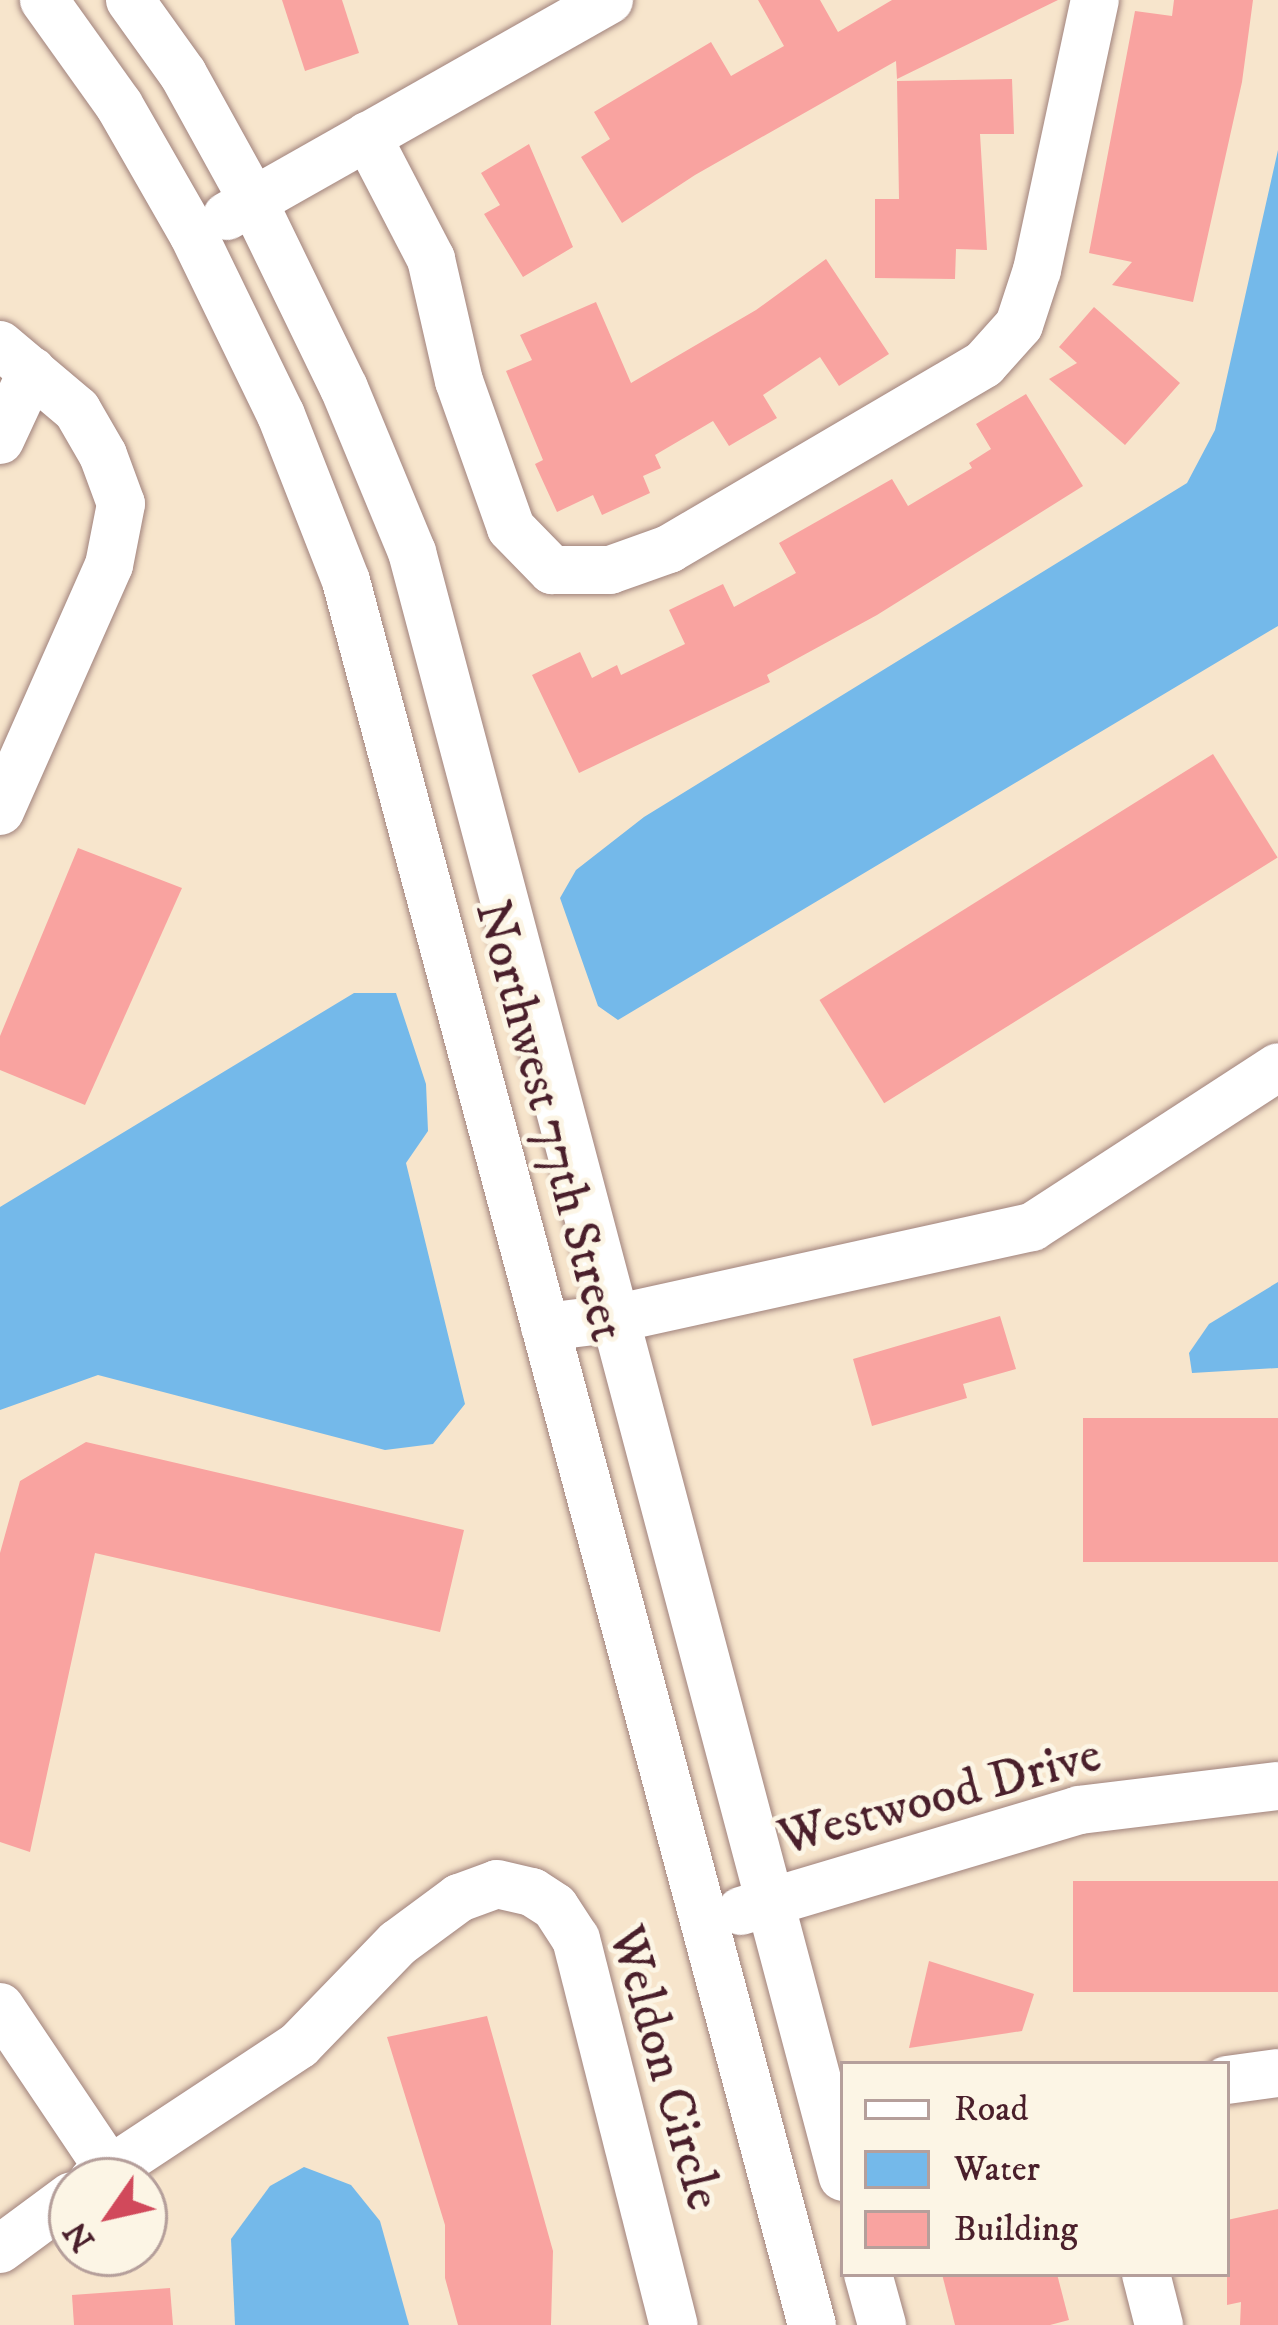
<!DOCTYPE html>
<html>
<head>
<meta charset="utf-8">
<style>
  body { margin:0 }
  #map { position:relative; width:1278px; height:2325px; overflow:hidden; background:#f7e5cc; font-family:"IM FELL DW Pica",serif }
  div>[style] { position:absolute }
  .water>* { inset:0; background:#74b9ea }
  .building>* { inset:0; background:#f9a3a0; transform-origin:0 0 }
  .roads { filter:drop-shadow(0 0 3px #a0827c) drop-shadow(0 0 3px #a0827c) }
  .minor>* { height:48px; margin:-24px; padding:0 24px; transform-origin:24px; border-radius:24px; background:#fff }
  span { translate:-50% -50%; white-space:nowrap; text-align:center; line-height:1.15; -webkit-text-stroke:10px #fcf5e5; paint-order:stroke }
  .street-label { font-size:51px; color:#4a1f2b }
  .legend { position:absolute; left:840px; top:2061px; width:390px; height:216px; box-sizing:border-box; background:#fcf5e5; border:3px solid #b59f9b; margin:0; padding:15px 21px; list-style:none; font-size:36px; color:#4a1f2b }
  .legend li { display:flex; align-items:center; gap:24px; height:60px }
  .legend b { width:60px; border:3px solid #b59f9b }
  .north { position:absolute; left:48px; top:2157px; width:120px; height:120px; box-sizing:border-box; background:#fcf5e5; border:3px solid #b59f9b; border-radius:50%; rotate:236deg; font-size:33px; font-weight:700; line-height:48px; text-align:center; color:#4a1f2b }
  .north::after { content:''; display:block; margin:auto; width:42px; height:54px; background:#d1495b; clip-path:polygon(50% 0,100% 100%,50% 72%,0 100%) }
</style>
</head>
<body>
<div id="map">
  <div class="water">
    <i style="clip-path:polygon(1278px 150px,1278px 626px,618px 1020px,598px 1006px,560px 898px,576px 870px,644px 817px,1187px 483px,1215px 430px)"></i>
    <i style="clip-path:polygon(354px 993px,396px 993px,426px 1084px,428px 1131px,406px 1163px,465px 1404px,433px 1444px,385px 1450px,98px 1375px,0 1410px,0 1207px)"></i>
    <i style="clip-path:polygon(1278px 1282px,1278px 1368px,1192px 1373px,1189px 1353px,1209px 1324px)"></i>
    <i style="clip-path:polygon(304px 2167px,351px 2185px,380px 2221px,409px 2325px,235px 2325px,231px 2239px,270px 2186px)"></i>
  </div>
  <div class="building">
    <i style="clip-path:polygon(282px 0,342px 0,359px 53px,305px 71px)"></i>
    <i style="clip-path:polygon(758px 0,820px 0,838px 32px,892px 0,1058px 0,897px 79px,896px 61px,695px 175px,622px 223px,581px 157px,610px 139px,594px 112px,711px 42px,731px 76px,784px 46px)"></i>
    <i style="clip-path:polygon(1174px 0,1253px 0,1242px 82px,1193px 302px,1112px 285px,1132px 262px,1089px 253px,1135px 11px,1172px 16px)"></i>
    <i style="clip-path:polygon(1012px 79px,1014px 134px,980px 134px,987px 250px,956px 249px,955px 279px,875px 278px,875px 199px,899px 199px,897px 81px)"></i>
    <i style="clip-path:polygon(529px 144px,573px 247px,523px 277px,484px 214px,500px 205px,481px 173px)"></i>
    <i style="clip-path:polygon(826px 259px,889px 354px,839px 386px,820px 357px,763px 395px,777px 418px,729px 446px,713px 421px,655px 455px,661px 468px,643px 476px,650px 493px,602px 515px,593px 495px,557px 512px,535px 464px,543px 460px,506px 371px,532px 360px,520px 335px,596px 302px,631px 383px,756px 310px)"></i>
    <i style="clip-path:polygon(1094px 307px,1180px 383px,1125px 445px,1049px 379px,1077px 363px,1059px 347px)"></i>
    <i style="clip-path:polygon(1026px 394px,1083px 486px,877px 615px,767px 675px,770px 682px,579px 773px,532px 675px,580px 652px,592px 678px,617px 665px,621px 675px,685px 644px,669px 610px,723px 584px,734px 607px,796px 573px,779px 543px,892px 479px,908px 506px,972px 468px,969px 463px,991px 449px,976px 424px)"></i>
    <i style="left:1213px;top:754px;width:122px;height:464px;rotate:58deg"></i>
    <i style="clip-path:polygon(78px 848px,182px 888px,85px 1105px,0 1070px,0 1036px)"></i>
    <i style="clip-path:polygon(1000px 1316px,1016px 1369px,963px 1384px,967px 1398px,872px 1426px,853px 1359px)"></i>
    <i style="left:1278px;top:1418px;width:144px;height:195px;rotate:90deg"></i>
    <i style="clip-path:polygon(86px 1442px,464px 1530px,440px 1632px,95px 1553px,30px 1852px,0 1842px,0 1553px,20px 1481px)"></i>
    <i style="left:1278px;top:1881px;width:111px;height:205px;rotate:90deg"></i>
    <i style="clip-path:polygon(929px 1961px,1034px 1994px,1022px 2031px,909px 2048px)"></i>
    <i style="clip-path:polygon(487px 2016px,553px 2251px,551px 2325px,458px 2325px,445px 2278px,445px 2225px,387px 2037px)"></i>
    <i style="clip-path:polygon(1278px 2209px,1278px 2325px,1240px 2325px,1241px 2302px,1227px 2305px,1227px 2220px)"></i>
    <i style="clip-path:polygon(942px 2274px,1057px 2274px,1069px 2320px,1050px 2325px,955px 2325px)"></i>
    <i style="clip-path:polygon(170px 2288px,173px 2325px,74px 2325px,72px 2295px)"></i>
  </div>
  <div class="roads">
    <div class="minor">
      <i style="left:44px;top:0;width:129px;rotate:54.5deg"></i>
      <i style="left:119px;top:105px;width:149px;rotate:60.2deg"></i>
      <i style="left:193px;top:234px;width:201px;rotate:64.1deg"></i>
      <i style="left:281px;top:415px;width:178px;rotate:68.6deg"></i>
      <i style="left:346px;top:581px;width:1805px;rotate:75.04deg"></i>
      <i style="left:130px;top:0;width:91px;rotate:54.4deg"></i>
      <i style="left:183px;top:74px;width:145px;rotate:61.1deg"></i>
      <i style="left:253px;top:201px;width:208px;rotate:64.1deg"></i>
      <i style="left:344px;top:388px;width:178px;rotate:67.5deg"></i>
      <i style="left:412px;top:552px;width:1681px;rotate:75.15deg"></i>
      <i style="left:367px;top:136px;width:139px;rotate:62.5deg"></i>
      <i style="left:431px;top:259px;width:125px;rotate:77.1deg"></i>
      <i style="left:459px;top:381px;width:156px;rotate:70.5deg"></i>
      <i style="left:511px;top:528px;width:59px;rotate:45.7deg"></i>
      <i style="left:552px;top:570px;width:58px"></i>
      <i style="left:610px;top:570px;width:63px;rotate:-19.6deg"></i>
      <i style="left:669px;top:549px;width:365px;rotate:-30.4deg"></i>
      <i style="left:984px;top:364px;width:52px;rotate:-48.1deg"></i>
      <i style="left:1019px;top:325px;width:58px;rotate:-71.9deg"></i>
      <i style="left:1037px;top:270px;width:276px;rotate:-77.9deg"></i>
      <i style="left:227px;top:216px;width:439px;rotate:-29.5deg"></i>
      <i style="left:0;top:345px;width:101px;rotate:40.2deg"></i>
      <i style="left:77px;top:410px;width:52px;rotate:60deg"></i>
      <i style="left:103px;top:455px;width:52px;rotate:69.8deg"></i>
      <i style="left:121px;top:504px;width:62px;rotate:101.1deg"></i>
      <i style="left:109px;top:565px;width:269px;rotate:113.9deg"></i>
      <i style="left:0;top:440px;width:76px;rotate:-65.1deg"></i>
      <i style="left:545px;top:1327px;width:74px;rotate:-7deg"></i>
      <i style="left:618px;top:1318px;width:424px;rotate:-12.4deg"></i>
      <i style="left:1032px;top:1227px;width:293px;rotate:-33deg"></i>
      <i style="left:741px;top:1911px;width:353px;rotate:-16.6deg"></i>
      <i style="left:1079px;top:1810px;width:200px;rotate:-6.9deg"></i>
      <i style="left:0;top:2007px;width:195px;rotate:56.1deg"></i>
      <i style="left:1227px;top:2080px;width:51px;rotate:-7.8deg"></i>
      <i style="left:93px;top:2181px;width:247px;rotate:-33.4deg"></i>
      <i style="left:299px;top:2045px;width:142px;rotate:-45.9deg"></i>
      <i style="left:398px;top:1943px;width:76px;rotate:-36.4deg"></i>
      <i style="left:459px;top:1898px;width:40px;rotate:-20.2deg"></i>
      <i style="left:497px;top:1884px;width:36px;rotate:13deg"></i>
      <i style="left:532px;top:1892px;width:27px;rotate:33deg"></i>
      <i style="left:555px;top:1907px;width:38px;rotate:57deg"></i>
      <i style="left:576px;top:1939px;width:398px;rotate:75.8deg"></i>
      <i style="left:0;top:2249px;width:89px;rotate:-36.4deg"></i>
      <i style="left:868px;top:2274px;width:53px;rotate:74.6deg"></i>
      <i style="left:1146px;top:2274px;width:53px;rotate:75.7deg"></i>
    </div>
  </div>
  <div class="street-label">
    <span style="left:549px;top:1121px;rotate:75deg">Northwest 77th Street</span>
    <span style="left:940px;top:1797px;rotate:-15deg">Westwood Drive</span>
    <span style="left:664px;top:2068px;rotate:74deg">Weldon Circle</span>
  </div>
  <ul class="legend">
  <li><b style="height:15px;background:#fff"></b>Road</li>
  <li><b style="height:33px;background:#74b9ea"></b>Water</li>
  <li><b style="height:33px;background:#f9a3a0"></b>Building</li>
  </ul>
  <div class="north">N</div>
</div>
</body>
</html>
